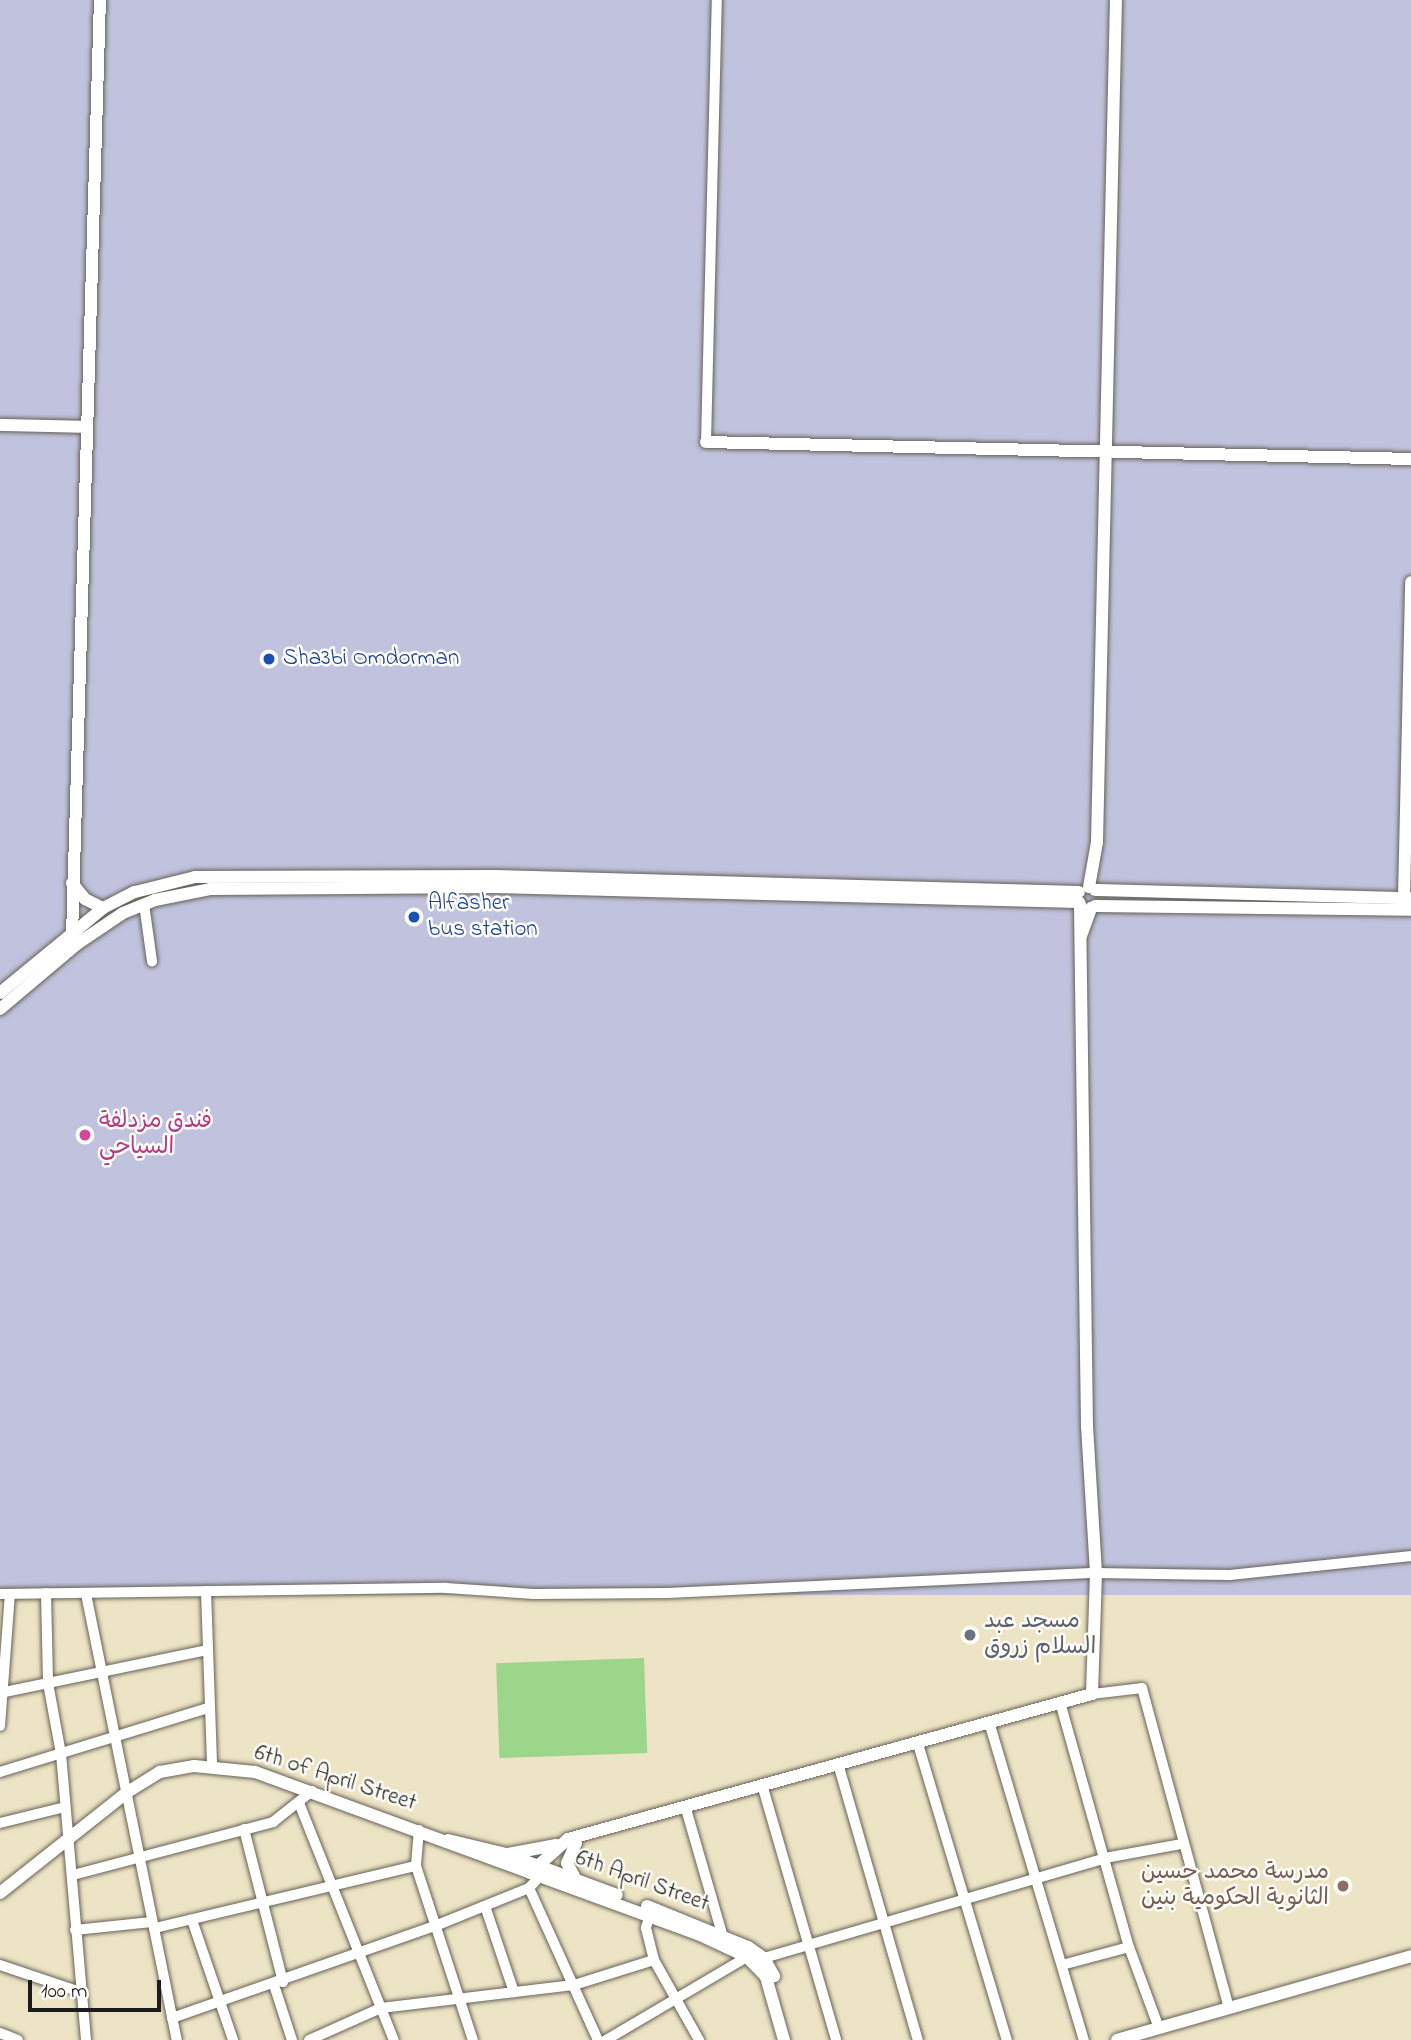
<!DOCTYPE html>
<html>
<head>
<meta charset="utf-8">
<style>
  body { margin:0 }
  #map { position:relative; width:1411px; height:2040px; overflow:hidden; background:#ede4c5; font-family:"Indie Flower","Playpen Sans Arabic",sans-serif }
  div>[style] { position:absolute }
  .industrial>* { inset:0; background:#c1c2dd; transform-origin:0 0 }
  .green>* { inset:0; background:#9cd68a; transform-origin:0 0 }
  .roads { filter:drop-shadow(0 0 2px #656257) drop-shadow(0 0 2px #656257) }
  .minor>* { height:10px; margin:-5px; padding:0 5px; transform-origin:5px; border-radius:5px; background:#fff }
  .tertiary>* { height:12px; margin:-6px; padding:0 6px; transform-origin:6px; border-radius:6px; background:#fff }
  .dots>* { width:19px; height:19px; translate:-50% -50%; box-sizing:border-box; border:4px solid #fdfcf7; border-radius:50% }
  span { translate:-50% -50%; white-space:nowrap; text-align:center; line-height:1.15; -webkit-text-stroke:5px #fdfcf7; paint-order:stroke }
  .transit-label { font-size:23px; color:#164399 }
  .left { translate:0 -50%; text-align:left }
  .hotel-label { font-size:23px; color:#b23c85 }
  .worship-label { font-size:23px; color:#5b616d }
  .street-label { font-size:23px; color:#1c1c1c }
  .education-label { font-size:23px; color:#785e54 }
  .right { translate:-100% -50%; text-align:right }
  .scale { position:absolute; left:28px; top:1980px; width:133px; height:32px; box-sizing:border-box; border:4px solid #1c1c1c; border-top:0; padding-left:9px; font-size:21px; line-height:24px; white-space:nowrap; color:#1c1c1c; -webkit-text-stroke:5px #fdfcf7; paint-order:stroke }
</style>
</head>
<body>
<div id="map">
  <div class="industrial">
    <i style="left:0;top:0;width:1411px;height:1595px"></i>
  </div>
  <div class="green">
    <i style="left:644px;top:1658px;width:95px;height:148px;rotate:88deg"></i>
  </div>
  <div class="roads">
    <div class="minor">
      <i style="left:706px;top:442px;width:442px;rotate:-88.6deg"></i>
      <i style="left:144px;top:904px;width:58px;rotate:82deg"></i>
      <i style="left:206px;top:1591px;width:175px;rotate:88deg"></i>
      <i style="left:46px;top:1593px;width:90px;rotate:88.7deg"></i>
      <i style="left:48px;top:1683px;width:72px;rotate:79.6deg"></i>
      <i style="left:61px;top:1754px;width:287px;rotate:85deg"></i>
      <i style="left:0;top:1594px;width:446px;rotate:-0.8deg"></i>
      <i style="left:446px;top:1588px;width:88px;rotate:3.9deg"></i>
      <i style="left:534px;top:1594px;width:134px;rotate:-0.4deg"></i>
      <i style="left:668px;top:1593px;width:428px;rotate:-2.7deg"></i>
      <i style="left:1096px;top:1573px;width:134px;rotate:0.9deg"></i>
      <i style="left:1230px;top:1575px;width:182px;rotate:-6deg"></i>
      <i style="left:86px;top:1594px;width:455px;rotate:78.5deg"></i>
      <i style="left:0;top:1693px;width:211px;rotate:-11.7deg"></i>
      <i style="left:1092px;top:1694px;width:50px;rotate:-6.8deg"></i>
      <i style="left:1142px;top:1688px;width:332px;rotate:74.8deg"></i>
      <i style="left:1060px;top:1702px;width:255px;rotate:74.3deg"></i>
      <i style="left:1129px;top:1947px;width:86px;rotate:69.7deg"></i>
      <i style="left:989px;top:1722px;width:332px;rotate:73.4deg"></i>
      <i style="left:0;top:1726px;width:132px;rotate:-85.7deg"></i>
      <i style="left:918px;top:1744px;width:309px;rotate:73.3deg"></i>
      <i style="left:839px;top:1767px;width:284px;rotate:73.9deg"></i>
      <i style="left:0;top:1772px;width:218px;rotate:-17.1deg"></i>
      <i style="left:763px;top:1788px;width:262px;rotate:73.8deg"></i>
      <i style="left:299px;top:1803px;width:255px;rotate:68.2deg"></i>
      <i style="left:686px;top:1809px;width:130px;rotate:73.9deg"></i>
      <i style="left:0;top:1823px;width:67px;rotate:-13.8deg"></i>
      <i style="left:244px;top:1829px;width:158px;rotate:75.7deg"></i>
      <i style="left:419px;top:1830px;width:36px;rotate:95deg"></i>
      <i style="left:416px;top:1866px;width:183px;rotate:71.9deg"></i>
      <i style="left:73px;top:1875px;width:207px;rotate:-14.8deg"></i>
      <i style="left:273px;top:1822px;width:50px;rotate:-38.5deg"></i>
      <i style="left:529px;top:1888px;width:167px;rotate:65.6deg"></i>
      <i style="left:485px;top:1906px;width:91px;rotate:71.4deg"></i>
      <i style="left:652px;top:1909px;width:20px;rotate:108deg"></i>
      <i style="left:646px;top:1928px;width:33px;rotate:76deg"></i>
      <i style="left:654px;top:1960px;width:92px;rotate:60.6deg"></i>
      <i style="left:192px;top:1920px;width:127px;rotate:71.1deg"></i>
      <i style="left:155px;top:1928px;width:268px;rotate:-13.4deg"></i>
      <i style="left:75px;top:1930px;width:77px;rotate:-5.9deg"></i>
      <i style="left:764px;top:1958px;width:355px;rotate:-16.3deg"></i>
      <i style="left:1105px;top:1858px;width:77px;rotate:-10.4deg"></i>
      <i style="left:0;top:1965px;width:84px;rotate:18.6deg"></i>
      <i style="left:1062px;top:1965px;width:69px;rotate:-15deg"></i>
      <i style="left:274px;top:1985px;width:58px;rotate:71.9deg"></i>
      <i style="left:172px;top:2018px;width:279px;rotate:-19.3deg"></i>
      <i style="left:435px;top:1926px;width:101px;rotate:-22deg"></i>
      <i style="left:529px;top:1888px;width:16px;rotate:-47deg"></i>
      <i style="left:0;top:2033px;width:19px;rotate:21deg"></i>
      <i style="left:309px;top:2040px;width:79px;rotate:-24deg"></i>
      <i style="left:381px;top:2008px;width:194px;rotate:-6.8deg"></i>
      <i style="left:574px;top:1985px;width:84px;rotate:-17.4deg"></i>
      <i style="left:606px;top:2040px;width:164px;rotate:-30.5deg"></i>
    </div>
    <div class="tertiary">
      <i style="left:0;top:425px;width:86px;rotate:1.3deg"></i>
      <i style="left:706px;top:442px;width:705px;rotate:1.38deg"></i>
      <i style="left:72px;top:883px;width:21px;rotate:51deg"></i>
      <i style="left:85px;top:899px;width:20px;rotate:27deg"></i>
      <i style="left:1089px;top:887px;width:46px;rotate:-79.9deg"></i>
      <i style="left:1097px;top:842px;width:842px;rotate:-88.71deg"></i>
      <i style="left:1095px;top:890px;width:316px;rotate:1.5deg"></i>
      <i style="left:1404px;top:898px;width:316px;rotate:-88.7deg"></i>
      <i style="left:1095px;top:906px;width:316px;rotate:0.7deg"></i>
      <i style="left:72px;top:936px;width:936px;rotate:-88.29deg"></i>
      <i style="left:1081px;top:936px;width:30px;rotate:-70deg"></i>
      <i style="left:0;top:993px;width:134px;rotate:-39.5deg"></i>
      <i style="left:103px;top:908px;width:36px;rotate:-27deg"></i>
      <i style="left:135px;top:892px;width:62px;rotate:-14deg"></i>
      <i style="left:195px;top:877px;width:301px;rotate:-0.2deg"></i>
      <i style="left:496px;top:876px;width:583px;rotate:1.57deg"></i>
      <i style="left:0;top:1009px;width:101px;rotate:-40.2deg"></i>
      <i style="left:77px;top:944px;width:55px;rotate:-34deg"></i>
      <i style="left:123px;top:913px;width:35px;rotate:-22deg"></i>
      <i style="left:155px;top:900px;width:56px;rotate:-11.3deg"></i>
      <i style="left:210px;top:889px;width:286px;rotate:-0.4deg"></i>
      <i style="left:496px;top:887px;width:583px;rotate:1.47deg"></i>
      <i style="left:448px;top:1840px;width:60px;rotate:13.6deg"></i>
      <i style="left:506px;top:1854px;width:118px;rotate:20.3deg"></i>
      <i style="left:576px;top:1843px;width:22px;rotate:114deg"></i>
      <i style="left:567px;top:1863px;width:19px;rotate:62deg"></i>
      <i style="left:508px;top:1854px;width:49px;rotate:-10.6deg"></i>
      <i style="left:530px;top:1873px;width:51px;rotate:-41.8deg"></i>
      <i style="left:568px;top:1839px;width:544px;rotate:-15.47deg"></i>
      <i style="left:1092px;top:1694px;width:121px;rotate:-88.1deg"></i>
      <i style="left:1096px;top:1573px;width:146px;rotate:-93.5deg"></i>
      <i style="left:1087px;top:1427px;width:523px;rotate:-90.77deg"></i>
      <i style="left:0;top:1893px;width:161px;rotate:-38.4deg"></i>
      <i style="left:126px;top:1793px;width:40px;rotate:-32deg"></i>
      <i style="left:160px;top:1772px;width:35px;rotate:-10deg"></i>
      <i style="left:194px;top:1766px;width:61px;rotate:5.6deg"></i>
      <i style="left:255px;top:1772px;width:472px;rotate:20.1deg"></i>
      <i style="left:698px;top:1934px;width:54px;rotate:25.1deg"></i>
      <i style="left:747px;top:1957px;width:28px;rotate:46deg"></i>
      <i style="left:766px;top:1977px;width:66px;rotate:74.1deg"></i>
      <i style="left:647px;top:1906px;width:109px;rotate:22.1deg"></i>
      <i style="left:748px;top:1947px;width:19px;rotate:35deg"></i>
      <i style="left:764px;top:1958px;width:21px;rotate:61deg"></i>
      <i style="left:1117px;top:2040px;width:306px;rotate:-15.9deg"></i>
    </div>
  </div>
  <div class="dots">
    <i style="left:269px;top:659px;background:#1a4fb4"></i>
    <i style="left:414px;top:917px;background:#1a4fb4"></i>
    <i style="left:85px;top:1135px;background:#d1479c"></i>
    <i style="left:970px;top:1635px;background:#6b7280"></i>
    <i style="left:1343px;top:1886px;background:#8d6e63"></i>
  </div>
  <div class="transit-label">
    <span class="left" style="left:283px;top:659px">Sha3bi Omdorman</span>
    <span class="left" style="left:428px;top:917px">Alfasher<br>bus station</span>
  </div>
  <div class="hotel-label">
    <span class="left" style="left:99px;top:1135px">فندق مزدلفة<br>السياحي</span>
  </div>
  <div class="worship-label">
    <span class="left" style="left:984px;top:1635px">مسجد عبد<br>السلام زروق</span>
  </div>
  <div class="street-label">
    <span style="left:335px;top:1779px;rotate:18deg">6th of April Street</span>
    <span style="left:642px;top:1882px;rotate:20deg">6th April Street</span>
  </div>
  <div class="education-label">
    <span class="right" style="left:1329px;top:1886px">مدرسة محمد حسين<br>الثانوية الحكومية بنين</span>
  </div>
  <div class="scale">100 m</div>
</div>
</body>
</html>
